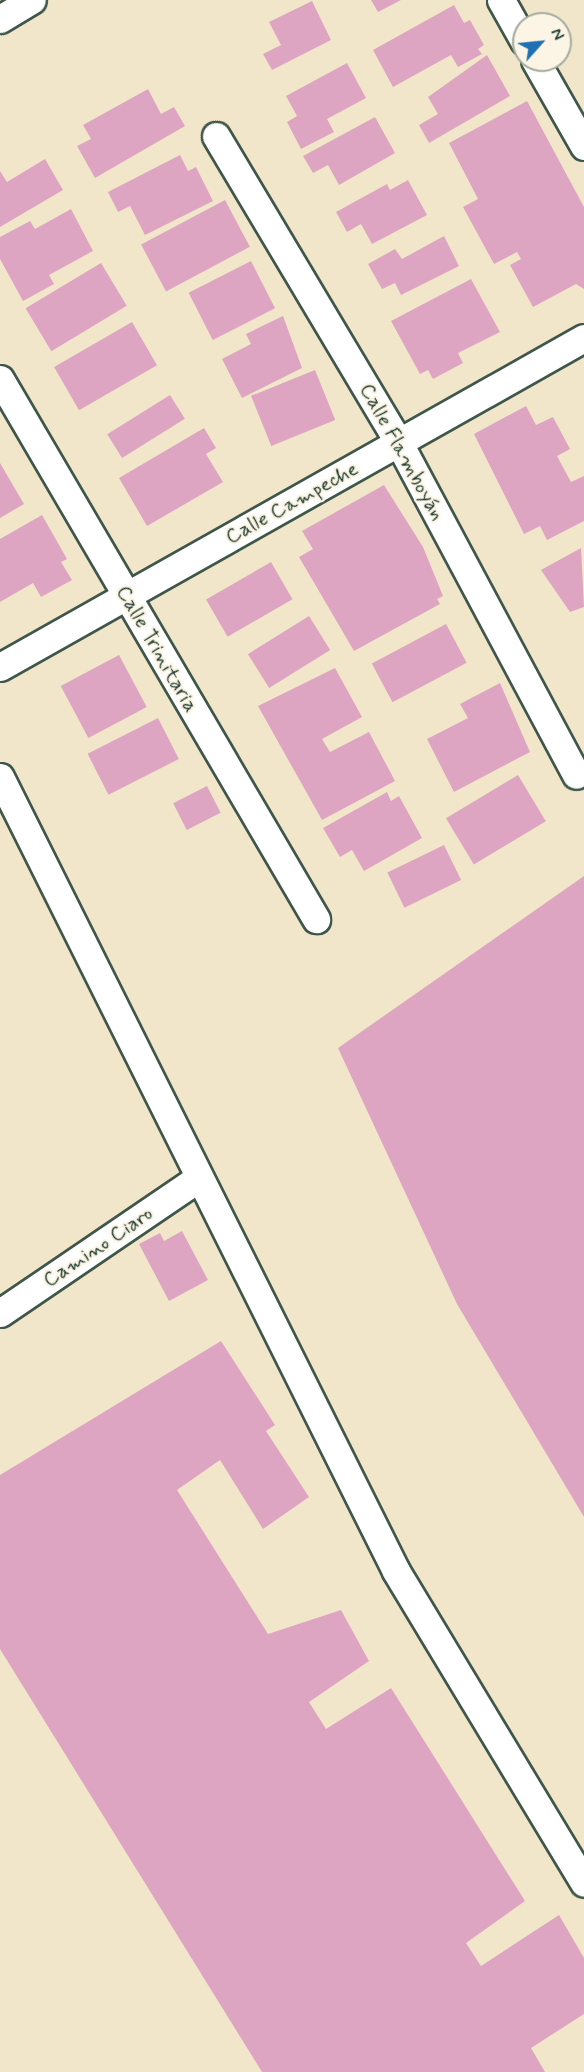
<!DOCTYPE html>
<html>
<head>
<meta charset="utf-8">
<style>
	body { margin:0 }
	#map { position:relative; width:584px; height:2072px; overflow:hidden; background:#f2e6ca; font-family:Mynerve,sans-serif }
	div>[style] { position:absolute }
	.building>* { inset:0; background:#dea5c2; transform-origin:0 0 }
	.roads { filter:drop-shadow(2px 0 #3f564a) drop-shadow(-2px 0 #3f564a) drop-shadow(0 2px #3f564a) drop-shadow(0 -2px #3f564a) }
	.minor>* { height:27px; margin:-13.5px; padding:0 13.5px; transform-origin:13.5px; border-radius:13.5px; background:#fff }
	span { translate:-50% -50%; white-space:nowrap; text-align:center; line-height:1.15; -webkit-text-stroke:4.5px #fcf5e5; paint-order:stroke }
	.street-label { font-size:21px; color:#1f3d34 }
	.north { position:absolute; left:512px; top:12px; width:60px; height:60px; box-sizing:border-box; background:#fcf5e5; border:2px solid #a4ab9e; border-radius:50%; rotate:63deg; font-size:16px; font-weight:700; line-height:24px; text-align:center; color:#1f3d34 }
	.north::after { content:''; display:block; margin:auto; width:21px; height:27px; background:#1f6fb2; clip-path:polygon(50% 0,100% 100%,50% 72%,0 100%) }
</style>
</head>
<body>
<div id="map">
	<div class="building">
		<div style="clip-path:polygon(371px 0,401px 0,378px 12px)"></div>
		<div style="clip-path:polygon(312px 1px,331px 40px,272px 70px,263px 54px,281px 45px,269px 22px)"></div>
		<div style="clip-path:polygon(454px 5px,464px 23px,470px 20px,484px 45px,478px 49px,482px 54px,458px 67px,451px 55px,393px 87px,373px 50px)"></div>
		<div style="clip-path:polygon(487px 55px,510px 96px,429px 143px,419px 125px,438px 114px,428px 97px)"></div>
		<div style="clip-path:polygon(347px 63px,366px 98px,327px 119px,334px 132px,301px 149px,287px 122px,297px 116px,286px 96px)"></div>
		<div style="clip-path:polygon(148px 89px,161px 114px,174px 107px,185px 126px,95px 178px,77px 146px,91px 139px,83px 125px)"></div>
		<div style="clip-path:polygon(527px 101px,584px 207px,584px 289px,576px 284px,533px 307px,510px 265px,521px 259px,517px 252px,494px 264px,463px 207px,478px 199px,449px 143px)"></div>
		<div style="clip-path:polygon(375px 117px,395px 153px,339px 185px,328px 165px,313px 173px,303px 156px)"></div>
		<div style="clip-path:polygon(180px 155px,188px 171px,196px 167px,213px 201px,145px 235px,130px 206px,118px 212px,108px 192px)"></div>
		<div style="clip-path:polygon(45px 159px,63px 190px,0 227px,0 171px,7px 182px)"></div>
		<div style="clip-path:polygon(408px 180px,427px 215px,372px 244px,361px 224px,347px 232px,336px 212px,387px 184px,390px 190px)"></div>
		<div style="left:225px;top:200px;width:53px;height:95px;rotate:62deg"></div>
		<div style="clip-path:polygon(71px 209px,93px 251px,49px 275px,54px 284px,23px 301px,0 259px,0 237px,30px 221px,35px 229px)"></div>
		<div style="clip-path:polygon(444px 236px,459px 266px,401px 295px,395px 283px,382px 289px,368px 264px,395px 249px,402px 259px)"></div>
		<div style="left:251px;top:261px;width:53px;height:70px;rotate:63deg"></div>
		<div style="left:101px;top:263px;width:50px;height:88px;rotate:59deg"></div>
		<div style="clip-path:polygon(471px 279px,500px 332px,458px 353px,463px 363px,433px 379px,428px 370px,420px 374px,391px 321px)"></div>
		<div style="clip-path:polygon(283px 316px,302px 368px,242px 398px,222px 359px,251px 344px,246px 334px)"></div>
		<div style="left:132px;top:322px;width:50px;height:90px;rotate:60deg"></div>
		<div style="left:315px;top:370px;width:54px;height:69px;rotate:68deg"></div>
		<div style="left:170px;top:395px;width:28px;height:74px;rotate:58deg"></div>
		<div style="clip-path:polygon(526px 406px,536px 425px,553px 417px,570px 449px,557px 456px,571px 482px,584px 476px,584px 521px,547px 540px,540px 526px,524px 534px,474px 434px)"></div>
		<div style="clip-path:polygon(204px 428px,216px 448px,206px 454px,223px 482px,147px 526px,119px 478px)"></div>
		<div style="clip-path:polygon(0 463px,24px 504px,0 518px)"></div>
		<div style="clip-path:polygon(384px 485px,423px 547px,443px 596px,437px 599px,440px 604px,354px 651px,299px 557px,313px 549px,302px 531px)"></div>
		<div style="clip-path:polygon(42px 515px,67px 559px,61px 562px,72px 580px,41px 597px,33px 583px,0 602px,0 539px)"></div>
		<div style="clip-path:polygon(581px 548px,584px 607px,570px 612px,541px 570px)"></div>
		<div style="left:271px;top:562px;width:43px;height:75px;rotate:60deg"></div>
		<div style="left:309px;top:616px;width:40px;height:72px;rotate:58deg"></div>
		<div style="left:446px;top:624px;width:44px;height:84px;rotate:62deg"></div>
		<div style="left:119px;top:655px;width:59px;height:66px;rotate:62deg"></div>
		<div style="clip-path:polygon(335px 668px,362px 717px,322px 739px,330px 752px,369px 732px,395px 781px,322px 820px,258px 706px)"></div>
		<div style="clip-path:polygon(500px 683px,530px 752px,454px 792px,427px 739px,468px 718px,460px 704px)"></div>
		<div style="left:158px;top:718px;width:46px;height:79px;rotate:63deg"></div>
		<div style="left:518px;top:775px;width:54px;height:84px;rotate:59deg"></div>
		<div style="left:207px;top:786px;width:30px;height:38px;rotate:63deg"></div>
		<div style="clip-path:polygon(387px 792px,391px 801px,399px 796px,422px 838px,364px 871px,352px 850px,340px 857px,323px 828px)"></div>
		<div style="left:444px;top:845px;width:39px;height:63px;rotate:64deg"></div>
		<div style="clip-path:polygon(584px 876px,584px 1517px,457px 1304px,338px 1048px)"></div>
		<div style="clip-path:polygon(182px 1231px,208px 1280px,169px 1301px,139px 1244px,160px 1233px,164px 1241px)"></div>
		<div style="clip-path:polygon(221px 1341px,275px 1425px,266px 1431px,309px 1497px,263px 1529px,220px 1460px,177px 1490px,268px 1634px,341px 1610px,369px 1661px,309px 1702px,326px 1729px,391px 1688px,525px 1901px,466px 1943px,481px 1966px,559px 1915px,584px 1958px,584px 2014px,531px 2048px,545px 2072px,262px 2072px,0 1649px,0 1475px)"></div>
	</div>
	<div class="roads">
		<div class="minor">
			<div style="left:501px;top:0;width:47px;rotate:60.7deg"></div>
			<div style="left:0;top:19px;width:37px;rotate:-31deg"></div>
			<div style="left:535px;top:60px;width:99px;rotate:60.3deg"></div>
			<div style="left:216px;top:136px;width:357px;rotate:59.2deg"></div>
			<div style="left:399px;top:443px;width:376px;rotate:61.9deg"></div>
			<div style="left:0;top:379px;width:626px;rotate:59.66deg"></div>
			<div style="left:0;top:667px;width:670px;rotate:-29.4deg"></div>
			<div style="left:0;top:777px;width:887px;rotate:63.49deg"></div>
			<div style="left:396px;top:1571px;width:364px;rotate:58.9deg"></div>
			<div style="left:0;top:1313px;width:237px;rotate:-34.2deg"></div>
		</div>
	</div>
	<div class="street-label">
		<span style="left:402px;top:452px;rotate:61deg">Calle Flamboyán</span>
		<span style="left:292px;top:503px;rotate:-29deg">Calle Campeche</span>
		<span style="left:157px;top:649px;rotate:60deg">Calle Trinitaria</span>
		<span style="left:98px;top:1247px;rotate:-34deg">Camino Ciaro</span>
	</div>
	<div class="north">N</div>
</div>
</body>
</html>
